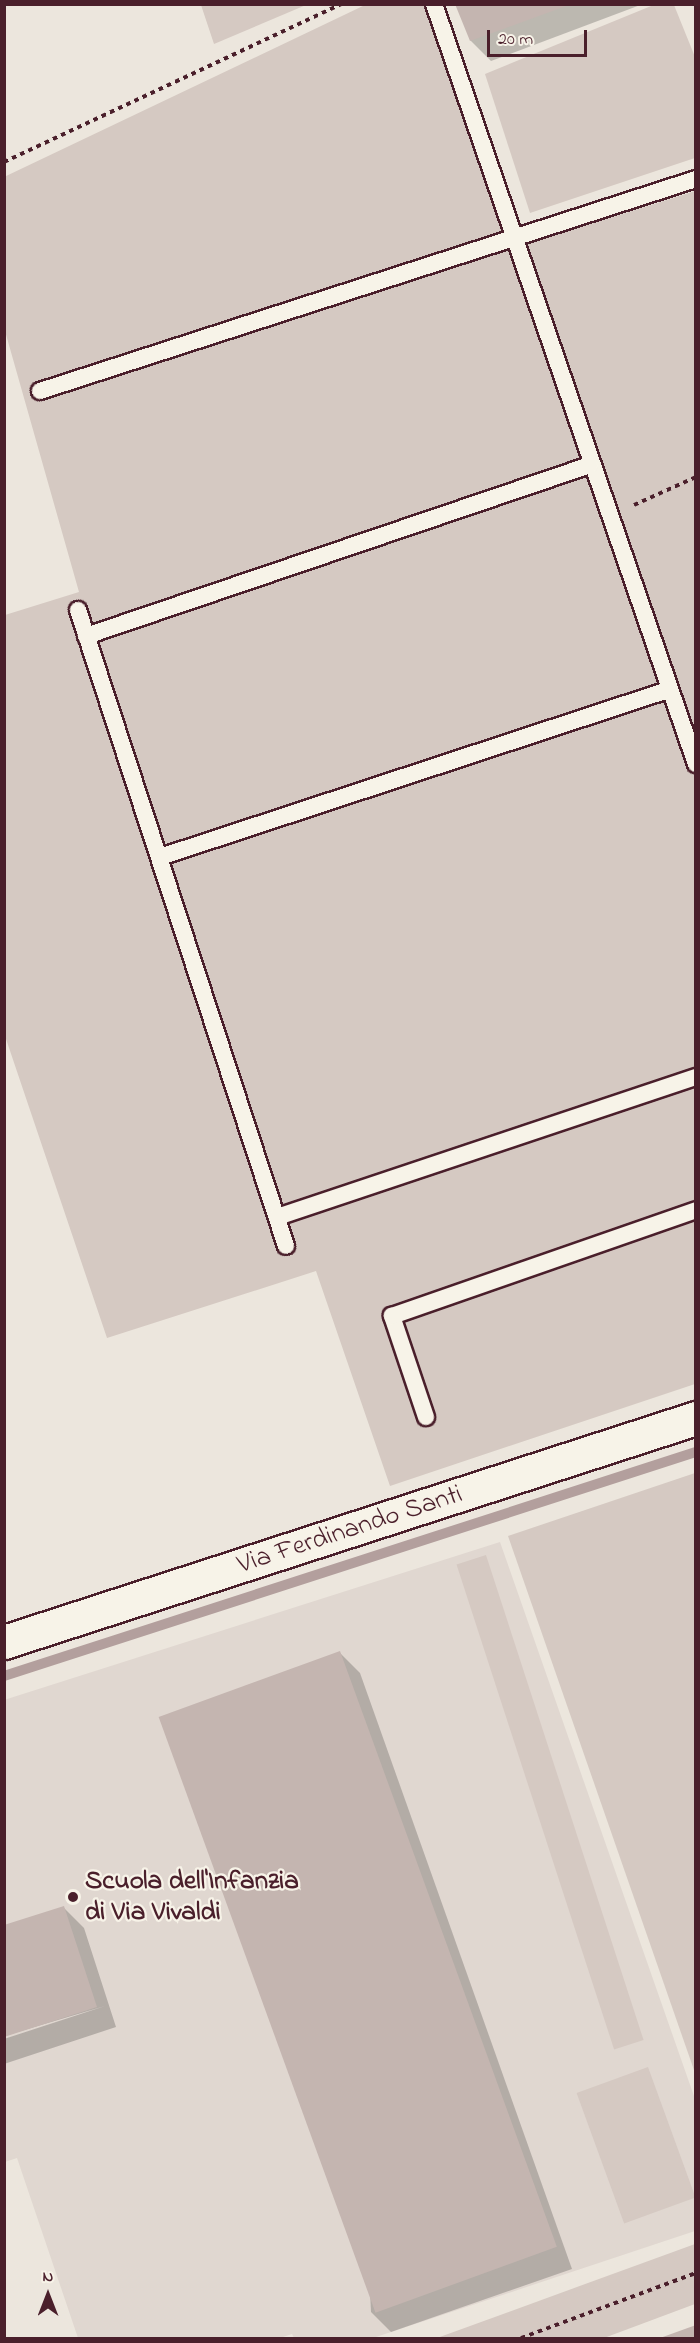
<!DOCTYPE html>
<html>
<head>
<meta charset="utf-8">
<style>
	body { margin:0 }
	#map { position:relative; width:700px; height:2343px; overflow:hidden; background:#ece6dd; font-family:"Indie Flower",sans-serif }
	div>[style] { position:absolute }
	.built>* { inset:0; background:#e0d7d0 }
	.green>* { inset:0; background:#d5c9c2; transform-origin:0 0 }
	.shadow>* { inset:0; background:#0003 }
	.stream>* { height:10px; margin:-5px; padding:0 5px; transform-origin:5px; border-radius:5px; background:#b39f9d }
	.building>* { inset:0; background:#c4b5b0; transform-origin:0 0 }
	.path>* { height:4px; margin-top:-2px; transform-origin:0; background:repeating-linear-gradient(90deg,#4a1f2b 0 4.5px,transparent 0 9px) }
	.roads { filter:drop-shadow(2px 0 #4a1f2b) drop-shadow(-2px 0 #4a1f2b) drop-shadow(0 2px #4a1f2b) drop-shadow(0 -2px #4a1f2b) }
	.lane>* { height:16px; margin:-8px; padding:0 8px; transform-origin:8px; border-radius:8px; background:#f7f3e8 }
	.secondary>* { height:33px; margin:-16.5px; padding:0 16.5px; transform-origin:16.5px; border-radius:16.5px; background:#f7f3e8 }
	.dots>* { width:16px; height:16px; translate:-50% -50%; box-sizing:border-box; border:3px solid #f7f3e8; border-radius:50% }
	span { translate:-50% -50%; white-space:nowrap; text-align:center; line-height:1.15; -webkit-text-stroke:4.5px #f7f3e8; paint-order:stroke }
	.street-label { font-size:27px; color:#4a1f2b }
	.poi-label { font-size:27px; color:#4a1f2b; font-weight:700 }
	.left { translate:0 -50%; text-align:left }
	.frame { position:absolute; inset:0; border:6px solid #4a1f2b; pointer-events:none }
	.north { position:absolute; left:18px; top:2265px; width:60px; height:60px; -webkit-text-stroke:4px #f7f3e8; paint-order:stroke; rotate:0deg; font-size:16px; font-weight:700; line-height:24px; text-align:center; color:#4a1f2b }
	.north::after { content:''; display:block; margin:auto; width:21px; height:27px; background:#4a1f2b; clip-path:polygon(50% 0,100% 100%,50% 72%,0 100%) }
	.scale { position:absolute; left:487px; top:30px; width:100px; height:27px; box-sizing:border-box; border:3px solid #4a1f2b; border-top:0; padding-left:8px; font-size:18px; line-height:21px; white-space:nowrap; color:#4a1f2b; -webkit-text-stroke:4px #f7f3e8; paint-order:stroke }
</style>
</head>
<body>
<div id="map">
	<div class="built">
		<div style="clip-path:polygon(500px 1542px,695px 2099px,695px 2231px,373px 2338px,294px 2338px,292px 2334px,280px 2338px,78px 2338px,17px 2158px,5px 2162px,4px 1700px)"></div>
	</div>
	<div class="green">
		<div style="clip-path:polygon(440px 4px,524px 245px,695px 191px,695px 1384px,390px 1486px,316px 1271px,107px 1338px,5px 1036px,5px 615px,79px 592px,5px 331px,4px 177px,365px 5px)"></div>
		<div style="clip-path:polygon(656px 4px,674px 5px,695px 57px,695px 158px,530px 213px,485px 74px)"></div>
		<div style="clip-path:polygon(201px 5px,201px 4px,306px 5px,214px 44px)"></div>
		<div style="clip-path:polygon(695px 1473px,696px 1473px,695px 2073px,508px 1536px)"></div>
		<div style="left:486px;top:1555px;width:510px;height:31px;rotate:72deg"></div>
		<div style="left:648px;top:2067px;width:139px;height:76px;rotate:70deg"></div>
		<div style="clip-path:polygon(695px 2244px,695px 2304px,604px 2338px,437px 2338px)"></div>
	</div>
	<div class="shadow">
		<div style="clip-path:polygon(457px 4px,643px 4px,491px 61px,471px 41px)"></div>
		<div style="clip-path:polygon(340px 1653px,360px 1673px,572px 2269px,391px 2332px,371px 2312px)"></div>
		<div style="clip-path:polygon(63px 1907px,84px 1928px,116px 2027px,4px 2064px,4px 2039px,105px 2006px,4px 2036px)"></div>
	</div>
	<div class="stream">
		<div style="left:4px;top:1676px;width:727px;rotate:-17.94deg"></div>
	</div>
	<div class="building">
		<div style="clip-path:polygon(455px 4px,569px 4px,569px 5px,470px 41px)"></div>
		<div style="left:340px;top:1651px;width:634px;height:193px;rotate:70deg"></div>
		<div style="clip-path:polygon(64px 1906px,97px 2007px,4px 2037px,4px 1925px)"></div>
		<div style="clip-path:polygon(696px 2325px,696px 2338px,660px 2338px)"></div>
	</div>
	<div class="path">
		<div style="left:4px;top:162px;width:372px;rotate:-25.1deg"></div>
		<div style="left:634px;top:505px;width:68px;rotate:-24.3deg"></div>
		<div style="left:521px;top:2338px;width:187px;rotate:-20.4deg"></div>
	</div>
	<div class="roads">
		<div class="lane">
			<div style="left:434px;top:4px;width:804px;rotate:70.98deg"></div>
			<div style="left:40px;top:391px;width:689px;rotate:-17.91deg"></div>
			<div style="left:78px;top:610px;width:669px;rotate:71.89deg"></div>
			<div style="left:86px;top:636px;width:532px;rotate:-18.74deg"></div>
			<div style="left:160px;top:857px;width:535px;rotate:-18.2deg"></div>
			<div style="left:277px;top:1217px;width:442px;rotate:-18.5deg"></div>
			<div style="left:426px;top:1417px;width:107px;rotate:-108.6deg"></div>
			<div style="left:392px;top:1316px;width:322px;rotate:-19.2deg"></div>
		</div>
		<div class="secondary">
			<div style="left:4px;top:1642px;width:727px;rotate:-17.94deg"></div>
		</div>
	</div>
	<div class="dots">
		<div style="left:73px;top:1897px;background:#4a1f2b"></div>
	</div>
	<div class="street-label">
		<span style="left:350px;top:1530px;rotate:-18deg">Via Ferdinando Santi</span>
	</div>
	<div class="poi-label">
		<span class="left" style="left:85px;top:1897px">Scuola dell'Infanzia<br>di Via Vivaldi</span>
	</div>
	<div class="frame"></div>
	<div class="north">N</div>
	<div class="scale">20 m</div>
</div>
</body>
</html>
